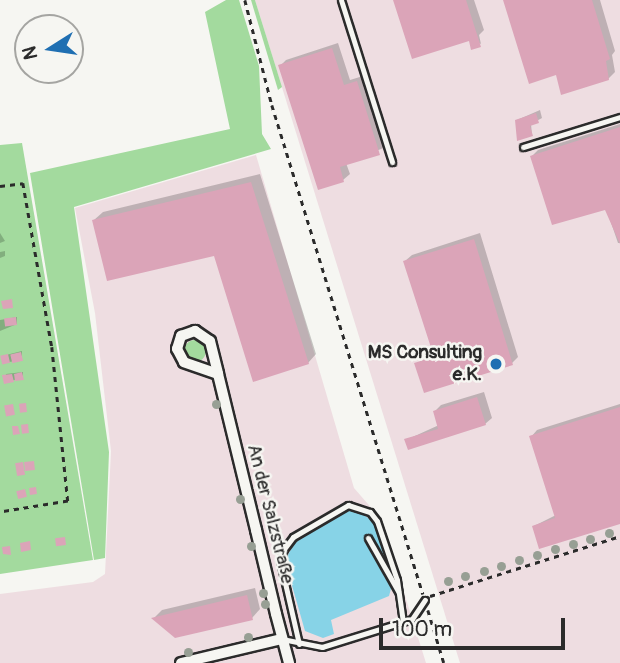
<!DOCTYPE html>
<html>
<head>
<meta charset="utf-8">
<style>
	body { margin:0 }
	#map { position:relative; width:620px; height:663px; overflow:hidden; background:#f6f6f2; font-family:Pangolin,sans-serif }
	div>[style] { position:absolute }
	.built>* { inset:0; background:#eedde1 }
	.green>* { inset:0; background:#a3da9e }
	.round { border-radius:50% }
	.water>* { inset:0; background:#87d3e7 }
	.shadow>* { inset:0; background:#0003 }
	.building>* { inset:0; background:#dba4b8; transform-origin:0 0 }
	.path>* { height:2.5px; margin-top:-1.25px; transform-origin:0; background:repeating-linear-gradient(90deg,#2b2b2b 0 5px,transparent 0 10px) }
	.roads { filter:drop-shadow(2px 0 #2b2b2b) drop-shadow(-2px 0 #2b2b2b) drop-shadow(0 2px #2b2b2b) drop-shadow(0 -2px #2b2b2b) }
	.service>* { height:5px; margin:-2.5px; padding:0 2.5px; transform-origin:2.5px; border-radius:2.5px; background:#f6f6f2 }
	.minor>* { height:10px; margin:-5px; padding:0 5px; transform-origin:5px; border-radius:5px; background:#f6f6f2 }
	.trees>* { width:9px; height:9px; margin:-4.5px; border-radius:50%; background:#979f94 }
	.dots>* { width:19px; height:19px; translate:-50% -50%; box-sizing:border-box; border:4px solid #f6f6f2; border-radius:50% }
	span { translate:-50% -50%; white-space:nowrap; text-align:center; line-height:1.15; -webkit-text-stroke:5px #f6f6f2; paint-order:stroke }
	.poi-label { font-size:19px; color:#2b2b2b; font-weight:700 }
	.right { translate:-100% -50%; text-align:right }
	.street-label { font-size:19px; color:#2b2b2b }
	.north { position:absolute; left:14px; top:14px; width:70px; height:70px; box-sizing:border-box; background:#f6f6f2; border:2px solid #a5a5a2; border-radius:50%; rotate:258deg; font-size:19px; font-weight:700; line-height:28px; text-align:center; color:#2b2b2b }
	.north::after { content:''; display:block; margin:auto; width:24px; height:32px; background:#1f6fb2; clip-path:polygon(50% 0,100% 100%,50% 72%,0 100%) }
	.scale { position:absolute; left:379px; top:618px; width:186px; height:32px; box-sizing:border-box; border:4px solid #2b2b2b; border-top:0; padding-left:9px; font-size:21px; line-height:24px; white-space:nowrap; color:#2b2b2b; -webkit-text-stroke:5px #f6f6f2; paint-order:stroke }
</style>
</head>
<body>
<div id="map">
	<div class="built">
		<div style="clip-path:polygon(255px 0,620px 0,620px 663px,460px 663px)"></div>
		<div style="clip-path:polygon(256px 155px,354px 488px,381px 519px,426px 663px,0 663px,0 594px,93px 582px,105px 574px,111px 451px,95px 313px,75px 208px)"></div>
	</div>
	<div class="green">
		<div style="clip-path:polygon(226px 0,239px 0,259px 66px,262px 134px,271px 149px,74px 207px,109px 452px,105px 558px,94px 560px,30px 173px,230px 129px,205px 12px)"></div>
		<div style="clip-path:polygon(251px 0,255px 0,282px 87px,278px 90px)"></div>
		<div style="clip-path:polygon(22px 143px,93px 560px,0 574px,0 145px)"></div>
		<div class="round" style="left:184px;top:340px;width:22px;height:22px"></div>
	</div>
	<div class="water">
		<div style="clip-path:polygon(358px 510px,374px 523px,393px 581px,389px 596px,331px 620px,334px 634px,323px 638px,305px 631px,285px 561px,294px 543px,316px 526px,339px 512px)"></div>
	</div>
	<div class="shadow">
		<div style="clip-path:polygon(395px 0,474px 0,484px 30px,479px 35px,481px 44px)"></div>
		<div style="clip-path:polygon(504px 0,600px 0,615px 51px,612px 55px,615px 72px,608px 79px,557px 73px)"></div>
		<div style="clip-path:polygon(338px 43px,350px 80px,363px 76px,386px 147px,346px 163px,350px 174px,343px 180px,280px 66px,286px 60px)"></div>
		<div style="clip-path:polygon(540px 110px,542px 118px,531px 124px,532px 135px,517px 120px)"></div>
		<div style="clip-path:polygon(620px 124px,620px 243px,618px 243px,606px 208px,532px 156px,538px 150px)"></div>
		<div style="clip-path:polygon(260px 174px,316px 354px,308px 363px,216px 254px,94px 220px,103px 212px)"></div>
		<div style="clip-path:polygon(0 233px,5px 241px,0 243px)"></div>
		<div style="clip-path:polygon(480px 233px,518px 357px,512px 363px,416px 364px,434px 354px,405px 261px,412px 255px)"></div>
		<div style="clip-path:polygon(5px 251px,5px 256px,0 258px,0 252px)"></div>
		<div style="clip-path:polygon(17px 317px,17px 324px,0 331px,0 320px)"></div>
		<div style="clip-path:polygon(22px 351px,22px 360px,9px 362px,2px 356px)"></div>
		<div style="clip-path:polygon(23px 372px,23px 378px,5px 382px,6px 374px)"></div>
		<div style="clip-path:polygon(484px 392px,492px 418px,485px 424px,406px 440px,439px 425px,435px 411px,441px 405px)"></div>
		<div style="clip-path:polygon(620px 404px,620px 521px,534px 526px,556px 515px,531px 437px,537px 430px)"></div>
		<div style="clip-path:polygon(255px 588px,260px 609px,252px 618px,154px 618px,162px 610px)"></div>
	</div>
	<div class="building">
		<div style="clip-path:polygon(393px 0,466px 0,481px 47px,471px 50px,469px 41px,412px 59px)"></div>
		<div style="clip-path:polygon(503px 0,592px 0,610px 59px,606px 61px,609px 80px,561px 95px,556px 75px,529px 84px)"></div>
		<div style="clip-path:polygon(332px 48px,344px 85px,357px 81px,380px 155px,340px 167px,344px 182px,318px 190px,278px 65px)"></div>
		<div style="clip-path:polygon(536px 113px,539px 123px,530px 126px,533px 136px,517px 141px,515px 120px)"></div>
		<div style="clip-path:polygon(620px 127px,620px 244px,605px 210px,552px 225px,530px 156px)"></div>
		<div style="clip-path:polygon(251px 182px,309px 364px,253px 382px,214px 256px,107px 281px,92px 220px)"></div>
		<div style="clip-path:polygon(474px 239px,513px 365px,424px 393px,414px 363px,434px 357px,403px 261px)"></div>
		<div style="clip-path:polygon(12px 299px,13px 308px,3px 309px,1px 301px)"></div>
		<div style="left:16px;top:317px;width:8px;height:12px;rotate:83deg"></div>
		<div style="left:21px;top:352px;width:9px;height:11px;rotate:77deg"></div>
		<div style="left:8px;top:354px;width:9px;height:8px;rotate:77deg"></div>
		<div style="clip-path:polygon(22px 372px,24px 380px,15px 381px,14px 374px)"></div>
		<div style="clip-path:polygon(12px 374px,14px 382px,4px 384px,2px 375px)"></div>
		<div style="clip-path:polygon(477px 397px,486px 425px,408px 450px,404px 439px,438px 429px,433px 411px)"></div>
		<div style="left:26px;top:403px;width:9px;height:7px;rotate:84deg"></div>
		<div style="left:13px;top:404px;width:11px;height:9px;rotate:80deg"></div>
		<div style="clip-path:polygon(620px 407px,620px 524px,539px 549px,532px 526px,555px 518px,529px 436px)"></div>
		<div style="left:28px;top:424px;width:9px;height:7px;rotate:84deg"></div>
		<div style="clip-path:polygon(12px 426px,18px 426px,20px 434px,13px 435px)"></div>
		<div style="left:34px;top:461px;width:9px;height:10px;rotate:84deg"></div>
		<div style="left:23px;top:462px;width:13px;height:8px;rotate:81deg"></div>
		<div style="left:36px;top:487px;width:7px;height:7px;rotate:82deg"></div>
		<div style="left:25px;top:489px;width:8px;height:9px;rotate:76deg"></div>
		<div style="left:65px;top:537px;width:8px;height:10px;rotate:83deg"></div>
		<div style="clip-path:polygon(30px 541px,31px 550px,21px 552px,20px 543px)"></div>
		<div style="clip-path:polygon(10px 546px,11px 555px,3px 554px,2px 547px)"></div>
		<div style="clip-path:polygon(247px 595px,253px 620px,175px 638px,151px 618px)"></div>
	</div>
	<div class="path">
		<div style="left:245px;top:0;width:108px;rotate:75.6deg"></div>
		<div style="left:272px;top:105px;width:512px;rotate:72.84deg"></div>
		<div style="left:0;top:186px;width:23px;rotate:-7deg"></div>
		<div style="left:23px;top:183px;width:167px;rotate:80deg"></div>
		<div style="left:52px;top:347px;width:155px;rotate:84.1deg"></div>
		<div style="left:68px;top:501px;width:69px;rotate:170.8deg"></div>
		<div style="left:430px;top:596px;width:199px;rotate:-17.5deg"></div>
		<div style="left:428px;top:610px;width:55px;rotate:73.2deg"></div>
	</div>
	<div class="roads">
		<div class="service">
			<div style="left:341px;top:0;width:170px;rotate:72.5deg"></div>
			<div style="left:523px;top:147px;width:102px;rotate:-17.2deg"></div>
			<div style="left:368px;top:538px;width:61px;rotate:60.5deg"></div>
			<div style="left:282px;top:639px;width:41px;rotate:11.3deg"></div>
			<div style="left:322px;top:647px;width:94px;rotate:-17.3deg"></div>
			<div style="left:412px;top:619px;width:23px;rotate:-56deg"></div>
			<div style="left:299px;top:644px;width:85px;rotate:-102.9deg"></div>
			<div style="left:280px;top:561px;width:13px;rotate:-72deg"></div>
			<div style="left:284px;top:549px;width:15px;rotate:-53deg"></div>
			<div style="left:293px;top:537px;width:64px;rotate:-30.2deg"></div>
			<div style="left:348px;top:505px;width:23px;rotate:18deg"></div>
			<div style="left:370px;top:512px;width:11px;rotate:52deg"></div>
			<div style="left:377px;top:521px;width:62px;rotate:71.3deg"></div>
			<div style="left:397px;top:580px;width:42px;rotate:81.9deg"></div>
		</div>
		<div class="minor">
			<div style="left:218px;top:374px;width:36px;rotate:-161deg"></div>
			<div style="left:184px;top:362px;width:15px;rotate:-118deg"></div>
			<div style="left:177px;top:349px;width:14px;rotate:-73deg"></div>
			<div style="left:181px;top:336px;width:15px;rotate:-20deg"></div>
			<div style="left:195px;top:331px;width:18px;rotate:34deg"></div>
			<div style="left:210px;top:341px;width:34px;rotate:76deg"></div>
			<div style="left:218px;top:374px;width:161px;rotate:76.3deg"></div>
			<div style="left:256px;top:530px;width:86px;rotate:76.6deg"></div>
			<div style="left:276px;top:614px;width:51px;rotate:75.1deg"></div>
			<div style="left:181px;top:663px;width:104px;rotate:-13.4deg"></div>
		</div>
	</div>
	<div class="trees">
		<div style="left:216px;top:404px"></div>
		<div style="left:240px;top:499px"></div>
		<div style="left:609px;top:533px"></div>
		<div style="left:590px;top:539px"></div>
		<div style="left:573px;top:544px"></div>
		<div style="left:251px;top:546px"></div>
		<div style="left:555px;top:549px"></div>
		<div style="left:537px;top:555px"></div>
		<div style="left:519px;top:560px"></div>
		<div style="left:501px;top:566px"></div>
		<div style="left:484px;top:571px"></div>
		<div style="left:465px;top:576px"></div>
		<div style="left:448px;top:581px"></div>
		<div style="left:263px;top:593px"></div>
		<div style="left:265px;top:604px"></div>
		<div style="left:248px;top:637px"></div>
		<div style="left:188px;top:652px"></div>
	</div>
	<div class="dots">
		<div style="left:496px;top:364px;background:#1f6fb2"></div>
	</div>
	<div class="poi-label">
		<span class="right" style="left:482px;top:364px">MS Consulting<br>e.K.</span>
	</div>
	<div class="street-label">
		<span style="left:270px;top:514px;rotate:76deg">An der Salzstraße</span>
	</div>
	<div class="north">N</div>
	<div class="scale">100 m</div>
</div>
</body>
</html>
